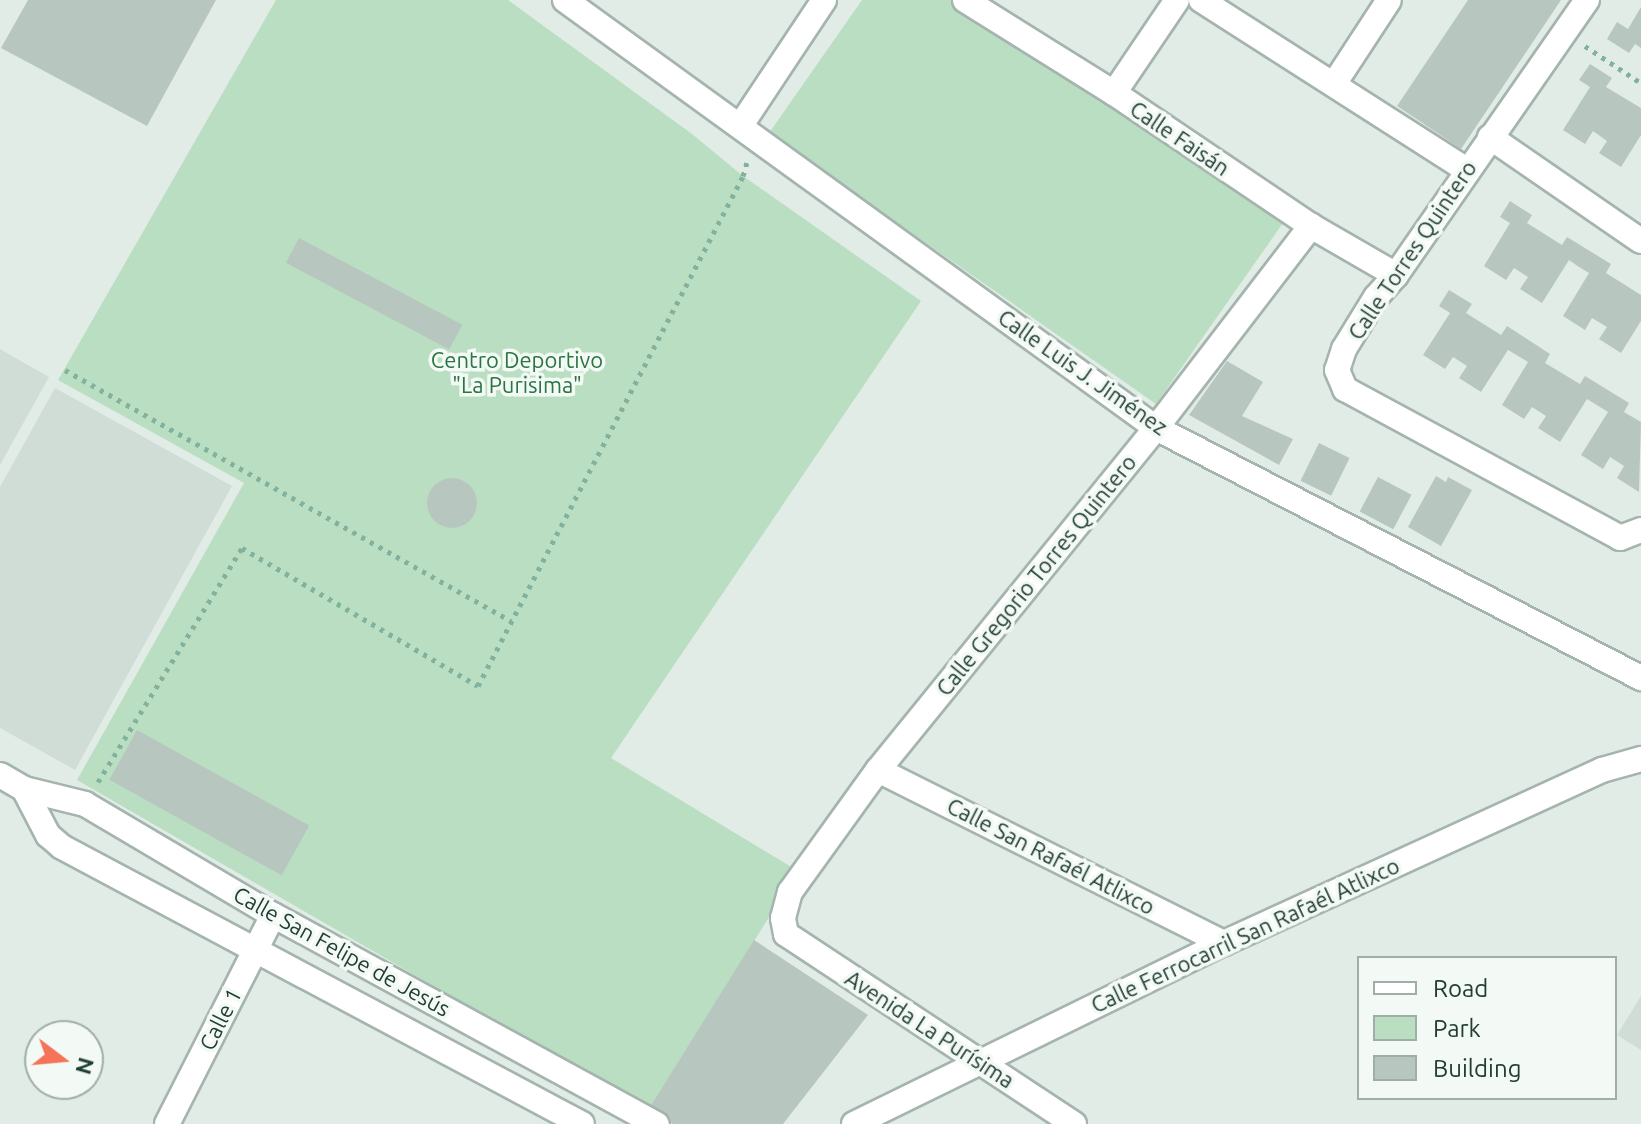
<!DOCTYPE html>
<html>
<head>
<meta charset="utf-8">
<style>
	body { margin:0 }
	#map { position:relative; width:1641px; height:1124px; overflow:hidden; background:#e2ece7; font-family:Ubuntu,sans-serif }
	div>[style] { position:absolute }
	.built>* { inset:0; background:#d0dcd6 }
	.green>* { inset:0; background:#badec1 }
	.building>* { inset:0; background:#b7c7c0; transform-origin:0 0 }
	.round { border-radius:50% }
	.path>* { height:5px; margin-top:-2.5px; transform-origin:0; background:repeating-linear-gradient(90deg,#82b19e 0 4px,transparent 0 10px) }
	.roads { filter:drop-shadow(2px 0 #a5b4ae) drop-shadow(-2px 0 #a5b4ae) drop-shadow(0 2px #a5b4ae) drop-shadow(0 -2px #a5b4ae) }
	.minor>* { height:24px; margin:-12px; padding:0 12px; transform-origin:12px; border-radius:12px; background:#fff }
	span { translate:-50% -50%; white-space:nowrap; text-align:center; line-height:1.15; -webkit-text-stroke:7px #f3f9f5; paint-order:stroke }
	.street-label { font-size:22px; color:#223e34 }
	.park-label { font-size:22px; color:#2b7542 }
	.legend { position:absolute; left:1357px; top:956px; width:260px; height:144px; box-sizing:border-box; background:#f3f9f5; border:2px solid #9faea8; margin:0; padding:10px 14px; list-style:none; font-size:24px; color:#223e34 }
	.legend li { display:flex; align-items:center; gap:16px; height:40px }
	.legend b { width:40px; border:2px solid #9faea8 }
	.north { position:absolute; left:24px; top:1020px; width:80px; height:80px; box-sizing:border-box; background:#f3f9f5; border:2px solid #9faea8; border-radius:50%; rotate:106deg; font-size:22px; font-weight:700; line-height:32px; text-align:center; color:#223e34 }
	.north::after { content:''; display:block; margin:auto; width:28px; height:36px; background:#f47359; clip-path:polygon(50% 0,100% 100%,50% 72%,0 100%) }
</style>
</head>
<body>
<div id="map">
	<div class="built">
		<div style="clip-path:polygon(0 349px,49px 377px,0 465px)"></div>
		<div style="clip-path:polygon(55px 388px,232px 486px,75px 770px,0 728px,0 487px)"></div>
		<div style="clip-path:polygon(1641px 996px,1641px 1050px,1617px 1035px)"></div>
	</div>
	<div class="green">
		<div style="clip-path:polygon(276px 0,508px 0,692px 134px,743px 176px,921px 301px,611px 758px,798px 871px,648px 1110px,77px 780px,244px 483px,58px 380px)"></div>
		<div style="clip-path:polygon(862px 0,966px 0,1283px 223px,1156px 404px,769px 133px)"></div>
	</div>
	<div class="building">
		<div style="clip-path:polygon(28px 0,216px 0,147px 126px,1px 48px)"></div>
		<div style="clip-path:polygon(1468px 0,1561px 0,1461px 149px,1397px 106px)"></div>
		<div style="clip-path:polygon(1641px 7px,1641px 48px,1635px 44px,1629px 53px,1607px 39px,1617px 22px,1628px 29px)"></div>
		<div style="clip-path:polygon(1590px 64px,1612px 78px,1606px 87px,1641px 108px,1641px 135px,1621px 167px,1599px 153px,1607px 141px,1593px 131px,1585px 144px,1563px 130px,1590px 87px,1579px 80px)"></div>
		<div style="clip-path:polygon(1510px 201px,1532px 215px,1527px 223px,1562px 245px,1567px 237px,1611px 264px,1606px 273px,1641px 295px,1641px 321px,1621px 353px,1599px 339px,1607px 327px,1592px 318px,1585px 330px,1563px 316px,1589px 273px,1579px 267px,1569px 260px,1542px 303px,1520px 289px,1528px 277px,1514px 268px,1506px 280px,1484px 266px,1510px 223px,1500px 217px)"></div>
		<div style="left:299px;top:238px;width:185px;height:28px;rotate:28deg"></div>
		<div style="clip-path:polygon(1449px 290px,1472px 304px,1466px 313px,1501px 335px,1507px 326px,1550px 354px,1545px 363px,1580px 384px,1585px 376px,1629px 403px,1624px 412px,1641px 422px,1639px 492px,1617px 478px,1624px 466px,1610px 457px,1603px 469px,1581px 455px,1608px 412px,1587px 399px,1560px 442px,1538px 428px,1546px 416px,1532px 407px,1524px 419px,1502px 405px,1528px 362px,1508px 350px,1481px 392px,1459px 378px,1467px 366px,1453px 357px,1445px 369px,1423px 355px,1450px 313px,1439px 306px)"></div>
		<div style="clip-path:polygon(1227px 361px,1263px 382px,1242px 416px,1293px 439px,1279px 465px,1189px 415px)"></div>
		<div style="left:1319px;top:443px;width:34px;height:42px;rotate:26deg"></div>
		<div style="clip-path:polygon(1436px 476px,1446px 482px,1448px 477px,1472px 490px,1441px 546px,1408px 527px)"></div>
		<div style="left:1378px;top:477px;width:38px;height:39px;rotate:28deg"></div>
		<div class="round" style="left:427px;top:478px;width:50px;height:50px"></div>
		<div style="left:137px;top:730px;width:197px;height:57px;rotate:29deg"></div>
		<div style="clip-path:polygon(754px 940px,868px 1015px,783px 1124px,673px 1124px,648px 1110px)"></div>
	</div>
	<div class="path">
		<div style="left:1585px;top:46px;width:67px;rotate:33.5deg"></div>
		<div style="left:65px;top:370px;width:512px;rotate:29.37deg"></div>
		<div style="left:98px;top:782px;width:275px;rotate:-58.4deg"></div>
		<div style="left:242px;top:548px;width:273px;rotate:30.3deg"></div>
		<div style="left:478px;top:686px;width:575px;rotate:-62.54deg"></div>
		<div style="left:743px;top:176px;width:15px;rotate:-74deg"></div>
	</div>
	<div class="roads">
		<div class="minor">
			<div style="left:565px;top:0;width:730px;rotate:35.91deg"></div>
			<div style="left:1156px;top:428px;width:546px;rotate:27.27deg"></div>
			<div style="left:965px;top:0;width:176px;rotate:32deg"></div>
			<div style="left:1114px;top:93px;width:238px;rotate:34deg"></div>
			<div style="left:1311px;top:226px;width:98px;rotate:30deg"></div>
			<div style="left:1201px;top:0;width:316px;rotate:32.6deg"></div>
			<div style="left:1587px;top:0;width:335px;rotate:124.8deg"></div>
			<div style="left:1396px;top:275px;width:30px;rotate:132deg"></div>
			<div style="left:1376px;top:297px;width:61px;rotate:121.6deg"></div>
			<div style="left:1344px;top:349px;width:22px;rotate:108deg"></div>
			<div style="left:1337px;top:370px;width:21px;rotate:67deg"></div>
			<div style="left:1345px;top:389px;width:313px;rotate:28.4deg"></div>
			<div style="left:1620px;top:538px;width:22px;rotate:-21deg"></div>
			<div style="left:1334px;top:84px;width:100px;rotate:-56.8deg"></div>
			<div style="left:1114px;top:93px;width:112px;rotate:-55.9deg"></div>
			<div style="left:741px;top:125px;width:150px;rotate:-56.4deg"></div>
			<div style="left:1490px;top:137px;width:183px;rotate:34.6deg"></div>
			<div style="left:878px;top:770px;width:387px;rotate:26.6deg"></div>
			<div style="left:0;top:775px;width:28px;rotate:30deg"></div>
			<div style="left:24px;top:789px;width:63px;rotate:13.8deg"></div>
			<div style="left:85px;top:804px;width:218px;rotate:30.6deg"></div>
			<div style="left:273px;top:915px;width:437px;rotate:28.6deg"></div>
			<div style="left:24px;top:789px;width:52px;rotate:62.4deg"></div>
			<div style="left:48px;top:835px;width:18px;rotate:41deg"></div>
			<div style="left:62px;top:847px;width:589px;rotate:28.04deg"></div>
			<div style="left:167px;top:1124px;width:234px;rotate:-63.1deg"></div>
			<div style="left:854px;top:1124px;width:412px;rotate:-26.1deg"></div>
			<div style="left:1224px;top:943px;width:416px;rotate:-24.6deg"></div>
			<div style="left:1602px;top:770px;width:41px;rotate:-15.8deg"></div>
			<div style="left:1074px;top:1124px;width:345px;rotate:-146.6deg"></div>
			<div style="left:786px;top:934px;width:16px;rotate:-101deg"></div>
			<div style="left:783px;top:918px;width:27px;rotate:-75deg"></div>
			<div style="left:790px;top:892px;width:150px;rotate:-54.2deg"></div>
			<div style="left:878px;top:770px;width:441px;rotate:-50.9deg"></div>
			<div style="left:1156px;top:428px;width:255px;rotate:-52.5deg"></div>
		</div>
	</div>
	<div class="street-label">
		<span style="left:1180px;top:138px;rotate:34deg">Calle Faisán</span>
		<span style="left:1412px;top:250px;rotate:-56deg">Calle Torres Quintero</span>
		<span style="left:1083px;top:372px;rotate:35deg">Calle Luis J. Jiménez</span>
		<span style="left:1036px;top:575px;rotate:-51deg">Calle Gregorio Torres Quintero</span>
		<span style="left:1051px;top:856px;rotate:27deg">Calle San Rafaél Atlixco</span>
		<span style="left:1245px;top:935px;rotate:-25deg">Calle Ferrocarril San Rafaél Atlixco</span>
		<span style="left:342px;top:951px;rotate:29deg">Calle San Felipe de Jesús</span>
		<span style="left:220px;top:1019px;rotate:-63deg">Calle 1</span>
		<span style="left:930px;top:1029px;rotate:33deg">Avenida La Purísima</span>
	</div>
	<div class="park-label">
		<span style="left:517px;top:372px">Centro Deportivo<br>"La Purisima"</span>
	</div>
	<ul class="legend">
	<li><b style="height:10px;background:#fff"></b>Road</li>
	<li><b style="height:22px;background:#badec1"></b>Park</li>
	<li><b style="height:22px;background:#b7c7c0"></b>Building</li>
	</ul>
	<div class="north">N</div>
</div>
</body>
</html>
